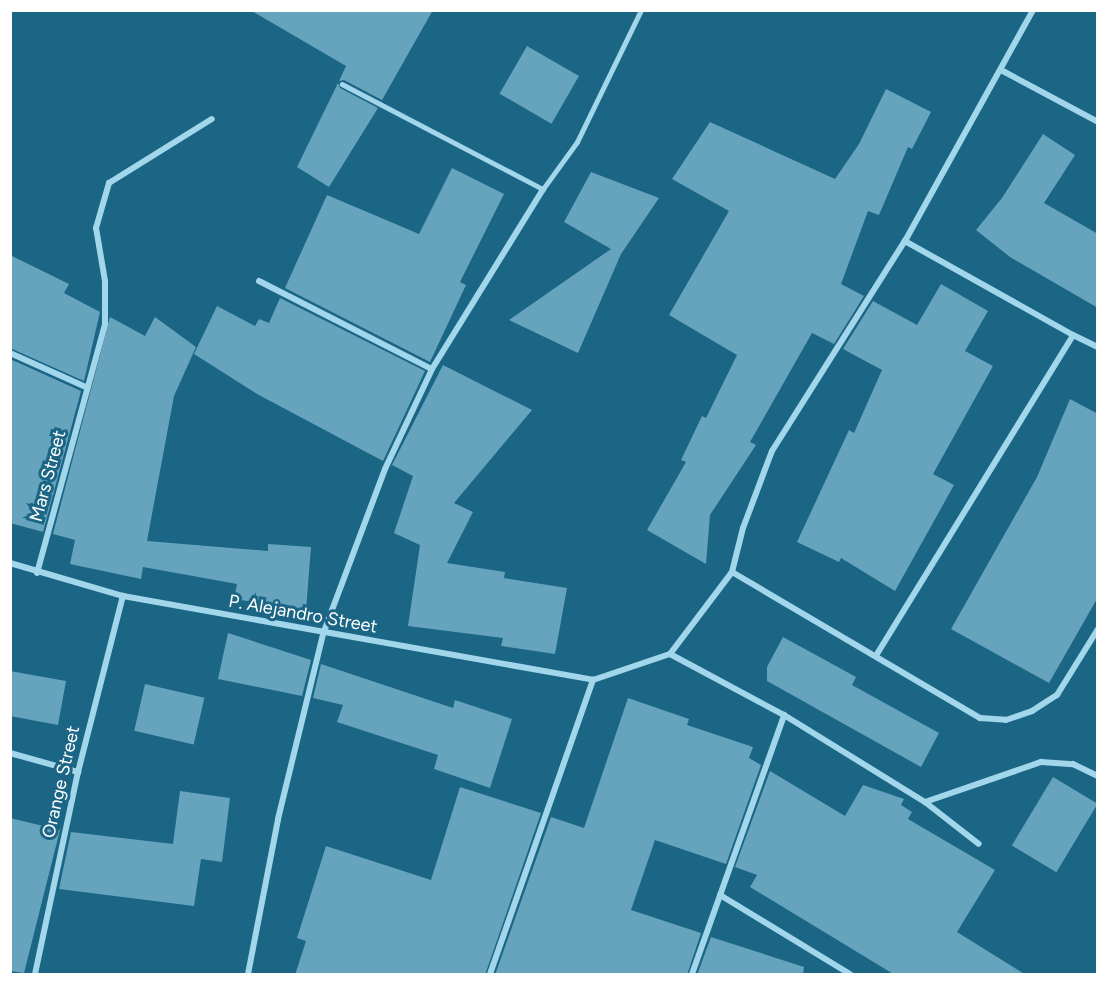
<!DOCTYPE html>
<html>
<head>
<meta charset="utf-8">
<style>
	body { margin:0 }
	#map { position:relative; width:1108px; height:985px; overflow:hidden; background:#1b6585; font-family:Figtree,sans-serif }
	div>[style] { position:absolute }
	.building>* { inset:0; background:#66a4bd; transform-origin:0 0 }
	.lane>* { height:4.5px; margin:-2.25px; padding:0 2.25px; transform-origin:2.25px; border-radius:2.25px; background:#a2d6eb }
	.street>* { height:6px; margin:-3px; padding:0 3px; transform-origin:3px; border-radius:3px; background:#a2d6eb }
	span { translate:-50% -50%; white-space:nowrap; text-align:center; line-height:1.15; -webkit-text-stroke:6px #1b6585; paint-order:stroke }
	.street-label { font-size:18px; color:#fff }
	.frame { position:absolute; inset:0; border:12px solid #fff; pointer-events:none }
</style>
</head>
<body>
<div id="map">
	<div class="building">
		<div style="clip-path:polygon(250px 10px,433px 10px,382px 100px,344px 80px,339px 81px,346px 66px)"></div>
		<div style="left:527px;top:46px;width:60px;height:55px;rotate:30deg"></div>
		<div style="clip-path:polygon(338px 83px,340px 88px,378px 108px,329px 187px,297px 167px)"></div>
		<div style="clip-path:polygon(886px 89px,931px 112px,912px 149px,908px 147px,879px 215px,868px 211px,841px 284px,864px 296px,834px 344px,812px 333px,750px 442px,756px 445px,710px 515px,706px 564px,647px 530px,686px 462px,681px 460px,702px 416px,706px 418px,737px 355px,669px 315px,729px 211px,672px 179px,710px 122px,835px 179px,859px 144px)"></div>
		<div style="clip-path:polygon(1043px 134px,1075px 155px,1044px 203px,1098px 234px,1098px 308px,1010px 257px,976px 230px,1002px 198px)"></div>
		<div style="clip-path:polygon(452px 168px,504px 194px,460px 282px,466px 285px,430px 362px,285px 288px,327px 195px,419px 234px)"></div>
		<div style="clip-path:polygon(591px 172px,659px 198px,621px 254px,578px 353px,509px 320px,611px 249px,564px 222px)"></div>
		<div style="clip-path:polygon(10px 255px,69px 284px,64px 293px,100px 312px,84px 381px,10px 348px)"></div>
		<div style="clip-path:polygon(941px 284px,988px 311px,965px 351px,993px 366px,933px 474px,954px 485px,895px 591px,841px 558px,839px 562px,797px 542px,849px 430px,854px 433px,882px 370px,843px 349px,873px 301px,917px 325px)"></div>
		<div style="clip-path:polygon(280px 298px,425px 371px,383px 461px,257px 394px,194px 354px,217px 306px,255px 326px,259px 319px,269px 323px)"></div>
		<div style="clip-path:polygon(110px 317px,145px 336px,155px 317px,196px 347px,174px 396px,147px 541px,268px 551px,268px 544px,311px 547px,306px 610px,234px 599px,237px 584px,143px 567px,141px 579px,70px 564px,75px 540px,53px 534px)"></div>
		<div style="clip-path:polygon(10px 359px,81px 391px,43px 532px,10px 523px)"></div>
		<div style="clip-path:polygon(443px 365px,532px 410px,454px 503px,473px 512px,447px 563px,505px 572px,504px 578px,567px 588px,555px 654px,501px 646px,503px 638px,408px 626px,420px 545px,394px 533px,413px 476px,392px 465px)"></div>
		<div style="clip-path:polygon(1070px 399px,1098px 414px,1098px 597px,1049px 683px,951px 629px,1037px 477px)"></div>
		<div style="clip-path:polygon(228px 633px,311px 660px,302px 696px,218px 679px)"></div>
		<div style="clip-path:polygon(783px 637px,856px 677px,852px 685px,939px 733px,921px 767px,767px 681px,767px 667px)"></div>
		<div style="clip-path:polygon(321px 664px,453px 708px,455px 700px,512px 719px,490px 788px,434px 769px,438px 755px,337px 722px,343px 705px,313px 698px)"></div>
		<div style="clip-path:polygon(10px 671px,66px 681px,58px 725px,10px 716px)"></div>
		<div style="left:145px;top:684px;width:61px;height:48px;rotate:13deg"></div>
		<div style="clip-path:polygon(628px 698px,689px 719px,687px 725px,753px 747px,749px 758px,761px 765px,726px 864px,655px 840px,631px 910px,701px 933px,687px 975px,495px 975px,551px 817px,584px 828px)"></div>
		<div style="clip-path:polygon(770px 771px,845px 816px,863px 785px,904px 799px,901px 805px,912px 812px,908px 819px,995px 870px,957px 932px,1026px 975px,895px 975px,750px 887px,757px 875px,735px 867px)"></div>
		<div style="left:1053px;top:777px;width:52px;height:80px;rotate:31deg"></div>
		<div style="clip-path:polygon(460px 787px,541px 813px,485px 975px,295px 975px,306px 941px,297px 938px,326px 846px,431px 880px)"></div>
		<div style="clip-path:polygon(180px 791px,230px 798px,222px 862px,201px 859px,194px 906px,59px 889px,71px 832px,173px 844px)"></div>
		<div style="clip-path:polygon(10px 818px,60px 830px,24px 973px,10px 971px)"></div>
		<div style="clip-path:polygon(711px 937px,804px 967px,803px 975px,697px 975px)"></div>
	</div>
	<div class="lane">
		<div style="left:342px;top:84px;width:227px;rotate:27.6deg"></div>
		<div style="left:543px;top:189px;width:58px;rotate:-54.1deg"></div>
		<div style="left:577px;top:142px;width:147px;rotate:-64.1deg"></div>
	</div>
	<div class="street">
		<div style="left:1001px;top:70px;width:110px;rotate:28.2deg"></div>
		<div style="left:259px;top:281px;width:194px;rotate:27deg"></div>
		<div style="left:1073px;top:335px;width:28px;rotate:26deg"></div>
		<div style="left:10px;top:353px;width:85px;rotate:24.2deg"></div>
		<div style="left:10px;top:563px;width:118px;rotate:16.3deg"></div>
		<div style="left:123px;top:596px;width:477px;rotate:10.1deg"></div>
		<div style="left:593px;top:680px;width:81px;rotate:-18.7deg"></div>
		<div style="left:670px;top:654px;width:129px;rotate:28.2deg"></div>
		<div style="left:784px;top:715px;width:166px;rotate:31.7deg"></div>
		<div style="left:925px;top:802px;width:68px;rotate:37.9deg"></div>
		<div style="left:732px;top:572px;width:288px;rotate:30.5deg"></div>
		<div style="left:980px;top:718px;width:26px;rotate:4deg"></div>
		<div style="left:1006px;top:720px;width:28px;rotate:-19deg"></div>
		<div style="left:1032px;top:711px;width:30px;rotate:-33deg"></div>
		<div style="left:1057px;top:695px;width:78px;rotate:-58.2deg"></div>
		<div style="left:37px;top:573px;width:258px;rotate:-74.7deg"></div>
		<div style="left:105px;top:324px;width:43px;rotate:-90deg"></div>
		<div style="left:105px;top:281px;width:54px;rotate:-99.6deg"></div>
		<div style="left:96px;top:228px;width:47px;rotate:-73.9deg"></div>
		<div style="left:109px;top:183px;width:121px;rotate:-31.9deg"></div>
		<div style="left:670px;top:654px;width:103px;rotate:-52.9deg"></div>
		<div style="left:732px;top:572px;width:45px;rotate:-76deg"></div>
		<div style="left:743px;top:528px;width:82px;rotate:-69.4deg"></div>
		<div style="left:772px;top:451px;width:249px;rotate:-57.7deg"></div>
		<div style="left:905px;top:241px;width:264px;rotate:-61deg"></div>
		<div style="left:877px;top:654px;width:374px;rotate:-58.4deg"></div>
		<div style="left:1073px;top:335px;width:193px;rotate:-150.8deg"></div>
		<div style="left:10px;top:753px;width:71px;rotate:15.6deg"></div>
		<div style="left:925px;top:802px;width:123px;rotate:-19deg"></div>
		<div style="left:1041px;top:762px;width:32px;rotate:4deg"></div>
		<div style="left:1073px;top:764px;width:28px;rotate:26deg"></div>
		<div style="left:720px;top:895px;width:152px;rotate:31.3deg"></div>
		<div style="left:35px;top:974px;width:207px;rotate:-78deg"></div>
		<div style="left:78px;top:772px;width:182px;rotate:-75.7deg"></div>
		<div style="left:248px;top:974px;width:158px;rotate:-79deg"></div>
		<div style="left:278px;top:819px;width:190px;rotate:-76.3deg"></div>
		<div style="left:323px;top:634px;width:176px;rotate:-69.4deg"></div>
		<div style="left:385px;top:469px;width:110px;rotate:-64.8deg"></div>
		<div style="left:432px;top:369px;width:211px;rotate:-58.3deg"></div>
		<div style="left:490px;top:974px;width:312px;rotate:-70.7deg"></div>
		<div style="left:692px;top:974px;width:275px;rotate:-70.4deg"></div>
	</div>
	<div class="street-label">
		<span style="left:48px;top:476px;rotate:-75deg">Mars Street</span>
		<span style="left:303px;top:614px;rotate:10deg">P. Alejandro Street</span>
		<span style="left:61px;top:782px;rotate:-77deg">Orange Street</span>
	</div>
	<div class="frame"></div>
</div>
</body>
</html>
